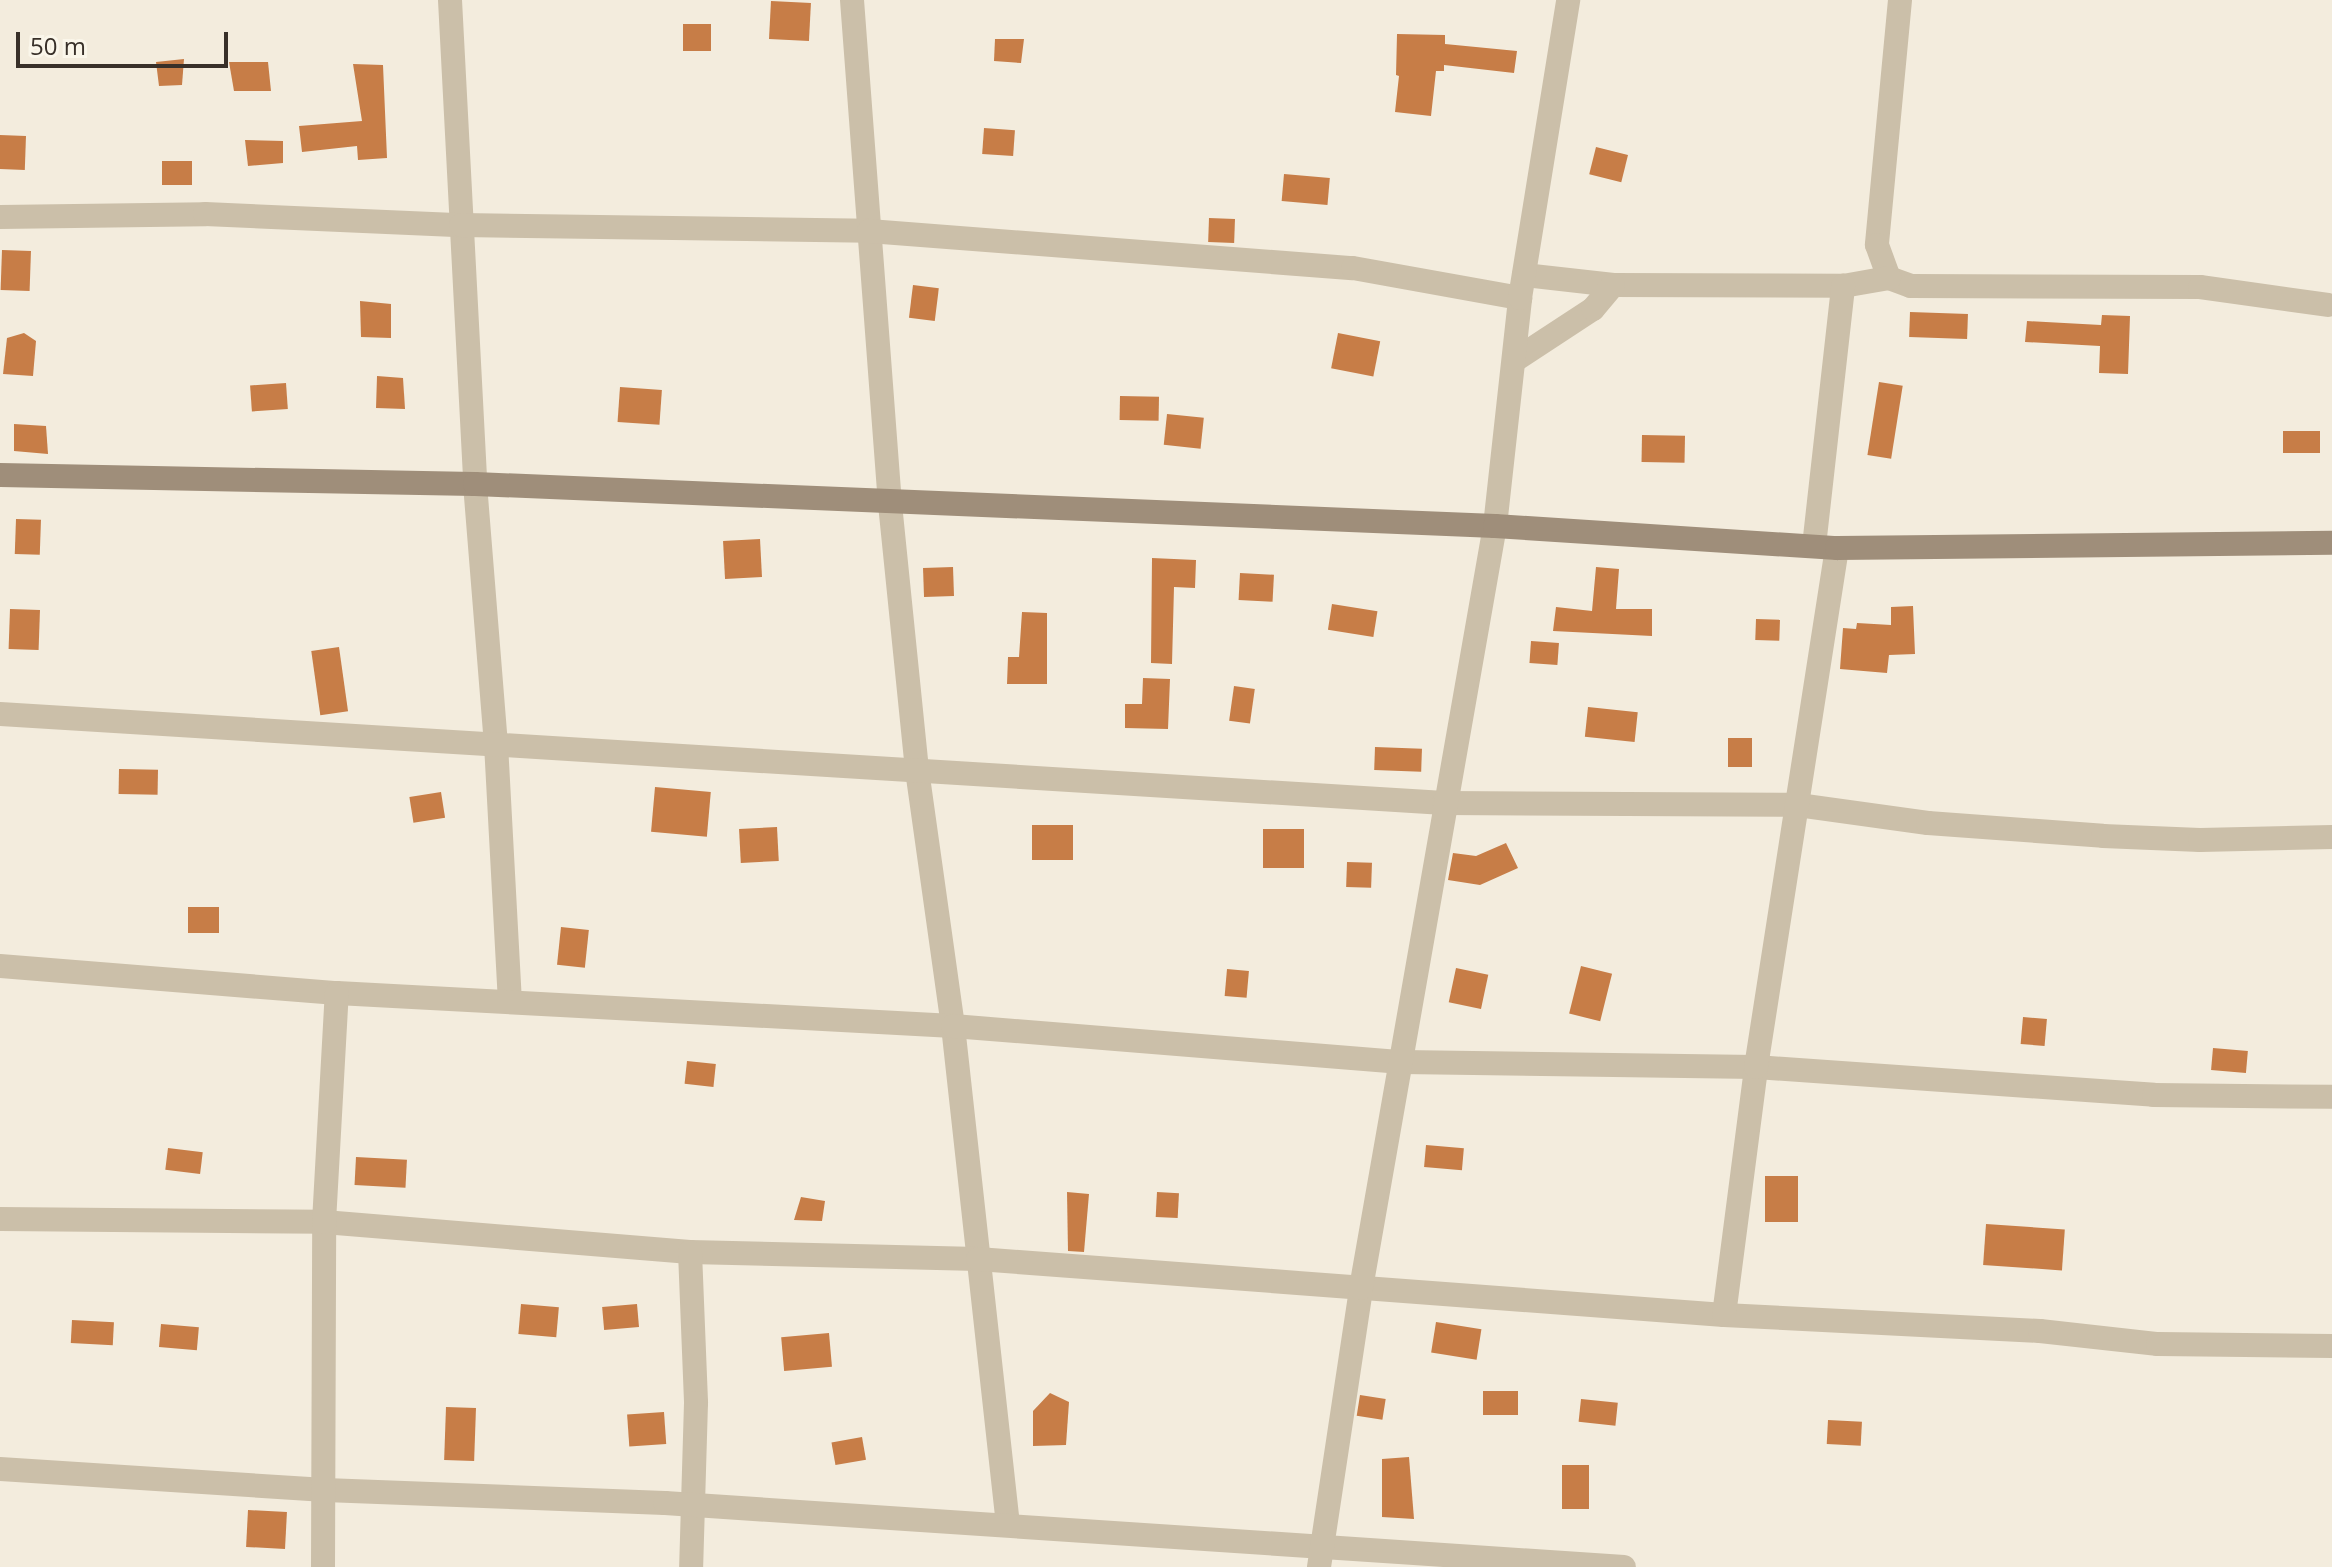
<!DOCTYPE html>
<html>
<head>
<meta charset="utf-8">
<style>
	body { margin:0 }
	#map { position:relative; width:2332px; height:1567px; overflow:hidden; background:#f3ecdd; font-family:"Open Sans",sans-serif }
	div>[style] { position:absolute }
	.building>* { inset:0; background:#c77d47; transform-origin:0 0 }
	.street>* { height:24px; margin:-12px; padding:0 12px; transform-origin:12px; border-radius:12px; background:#cbbfa9 }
	.secondary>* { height:24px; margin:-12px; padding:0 12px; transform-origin:12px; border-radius:12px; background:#9f8e7a }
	span { translate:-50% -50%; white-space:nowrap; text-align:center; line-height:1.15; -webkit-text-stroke:6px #faf6ea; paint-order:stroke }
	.scale { position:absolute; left:16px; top:32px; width:212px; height:36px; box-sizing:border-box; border:4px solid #383029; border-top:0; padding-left:10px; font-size:24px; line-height:28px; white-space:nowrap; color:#383029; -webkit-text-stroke:6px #faf6ea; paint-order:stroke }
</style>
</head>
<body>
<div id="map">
	<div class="building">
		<div style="left:771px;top:1px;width:40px;height:38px;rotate:3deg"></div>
		<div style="left:683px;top:24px;width:28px;height:27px"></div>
		<div style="clip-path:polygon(1397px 34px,1445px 35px,1445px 44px,1517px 51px,1514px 73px,1444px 65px,1444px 71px,1436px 71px,1431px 116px,1395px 112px,1399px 76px,1396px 75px)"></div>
		<div style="clip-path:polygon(995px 39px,1024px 39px,1021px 63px,994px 61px)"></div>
		<div style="clip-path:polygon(184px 59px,182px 85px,159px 86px,156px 62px)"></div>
		<div style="clip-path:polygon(229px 62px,268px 62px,271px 91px,234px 91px)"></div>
		<div style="clip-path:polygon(353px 64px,383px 65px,387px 158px,358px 160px,357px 146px,302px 152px,299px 126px,362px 121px)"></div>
		<div style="left:984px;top:128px;width:31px;height:26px;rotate:4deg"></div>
		<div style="left:0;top:135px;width:26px;height:34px;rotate:2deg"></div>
		<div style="clip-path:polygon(245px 140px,283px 141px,283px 163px,248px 166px)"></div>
		<div style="left:1596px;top:147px;width:33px;height:28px;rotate:14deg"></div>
		<div style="left:192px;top:161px;width:24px;height:30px;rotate:90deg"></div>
		<div style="left:1284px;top:174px;width:46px;height:27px;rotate:5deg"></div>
		<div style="left:1209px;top:218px;width:26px;height:24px;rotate:2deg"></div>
		<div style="left:2px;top:250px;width:29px;height:40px;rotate:2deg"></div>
		<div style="left:913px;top:285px;width:26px;height:33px;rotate:7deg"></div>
		<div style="clip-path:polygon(360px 301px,391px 304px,391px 338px,361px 337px)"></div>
		<div style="left:1910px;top:312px;width:58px;height:25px;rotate:2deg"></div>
		<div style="clip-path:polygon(2102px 315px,2130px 316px,2128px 374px,2099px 373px,2100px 346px,2025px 342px,2027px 321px,2101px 325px)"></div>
		<div style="clip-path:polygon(24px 333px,36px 341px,33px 376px,3px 374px,7px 338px)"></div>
		<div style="left:1338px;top:333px;width:43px;height:36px;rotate:11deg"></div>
		<div style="clip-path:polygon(377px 376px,403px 378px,405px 409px,376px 408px)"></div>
		<div style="left:1879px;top:382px;width:24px;height:74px;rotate:9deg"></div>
		<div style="left:286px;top:383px;width:26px;height:36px;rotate:86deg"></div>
		<div style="left:620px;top:387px;width:42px;height:35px;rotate:4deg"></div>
		<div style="left:1120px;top:396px;width:39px;height:24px;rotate:1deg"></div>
		<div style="left:1167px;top:414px;width:37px;height:31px;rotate:6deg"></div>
		<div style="clip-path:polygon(14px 424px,46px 426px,48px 454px,14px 451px)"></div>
		<div style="left:2283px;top:431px;width:37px;height:22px"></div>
		<div style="left:1642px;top:435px;width:43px;height:27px;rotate:1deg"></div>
		<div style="left:16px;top:519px;width:25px;height:35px;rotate:2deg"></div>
		<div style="left:760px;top:539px;width:38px;height:37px;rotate:87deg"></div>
		<div style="clip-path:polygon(1152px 558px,1196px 560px,1195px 588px,1174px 587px,1172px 664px,1151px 663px)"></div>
		<div style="left:953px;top:567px;width:29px;height:30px;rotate:88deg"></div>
		<div style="clip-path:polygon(1596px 567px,1619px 569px,1616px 609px,1652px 609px,1652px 636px,1553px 631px,1556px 607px,1592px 611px)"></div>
		<div style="left:1240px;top:573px;width:34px;height:27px;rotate:3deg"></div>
		<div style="left:1332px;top:604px;width:46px;height:26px;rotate:9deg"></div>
		<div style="clip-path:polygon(1913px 606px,1915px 654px,1889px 655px,1887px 673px,1840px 669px,1843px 628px,1856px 629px,1857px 623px,1891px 625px,1891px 607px)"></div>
		<div style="left:10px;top:609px;width:30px;height:40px;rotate:2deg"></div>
		<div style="clip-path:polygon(1022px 612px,1047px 613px,1047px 684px,1007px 684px,1008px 657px,1019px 657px)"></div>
		<div style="left:1756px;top:619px;width:24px;height:21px;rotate:2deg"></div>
		<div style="left:1531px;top:641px;width:28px;height:22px;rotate:4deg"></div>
		<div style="left:339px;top:647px;width:65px;height:28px;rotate:82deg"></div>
		<div style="clip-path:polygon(1143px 678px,1170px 679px,1168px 729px,1125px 728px,1125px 704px,1142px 704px)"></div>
		<div style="left:1234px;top:686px;width:21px;height:35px;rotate:8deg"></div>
		<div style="left:1588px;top:707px;width:50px;height:30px;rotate:6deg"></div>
		<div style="left:1728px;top:738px;width:24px;height:29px"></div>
		<div style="left:1375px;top:747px;width:47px;height:23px;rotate:2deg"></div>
		<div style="left:119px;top:769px;width:39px;height:25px;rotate:1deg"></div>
		<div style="left:655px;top:787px;width:56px;height:45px;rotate:5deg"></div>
		<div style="left:441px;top:792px;width:26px;height:32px;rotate:81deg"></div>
		<div style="left:1073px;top:825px;width:35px;height:41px;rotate:90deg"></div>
		<div style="left:777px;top:827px;width:34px;height:38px;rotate:87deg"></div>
		<div style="left:1304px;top:829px;width:39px;height:41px;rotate:90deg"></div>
		<div style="clip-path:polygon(1506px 843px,1518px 868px,1480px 885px,1448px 880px,1453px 853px,1476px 856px)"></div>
		<div style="left:1347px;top:862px;width:25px;height:25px;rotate:2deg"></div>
		<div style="left:219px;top:907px;width:26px;height:31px;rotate:90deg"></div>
		<div style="left:561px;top:927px;width:28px;height:38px;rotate:6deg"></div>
		<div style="left:1581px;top:966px;width:32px;height:49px;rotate:14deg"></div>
		<div style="left:1456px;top:968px;width:33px;height:35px;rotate:12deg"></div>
		<div style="left:1227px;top:969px;width:22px;height:27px;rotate:5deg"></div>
		<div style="left:2023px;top:1017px;width:24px;height:27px;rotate:5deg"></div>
		<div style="left:2213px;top:1048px;width:35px;height:22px;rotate:5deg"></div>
		<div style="left:687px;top:1061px;width:29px;height:23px;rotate:6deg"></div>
		<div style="left:1426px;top:1145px;width:38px;height:22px;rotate:5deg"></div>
		<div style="left:168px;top:1148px;width:35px;height:22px;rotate:7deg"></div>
		<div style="left:356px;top:1157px;width:51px;height:28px;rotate:3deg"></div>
		<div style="left:1798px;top:1176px;width:46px;height:33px;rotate:90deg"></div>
		<div style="clip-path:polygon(1067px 1192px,1089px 1194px,1084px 1252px,1068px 1251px)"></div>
		<div style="left:1157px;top:1192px;width:22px;height:25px;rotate:3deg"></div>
		<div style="clip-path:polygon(801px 1197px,825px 1201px,822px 1221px,794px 1220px)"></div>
		<div style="left:1986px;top:1224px;width:79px;height:41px;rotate:4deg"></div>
		<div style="left:521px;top:1304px;width:38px;height:30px;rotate:5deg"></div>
		<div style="left:637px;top:1304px;width:23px;height:35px;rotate:85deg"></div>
		<div style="left:72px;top:1320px;width:42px;height:23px;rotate:3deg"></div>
		<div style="left:1436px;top:1322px;width:46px;height:31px;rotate:9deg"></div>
		<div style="left:161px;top:1324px;width:38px;height:23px;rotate:5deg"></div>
		<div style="left:829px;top:1333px;width:34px;height:48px;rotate:85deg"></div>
		<div style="left:1518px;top:1391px;width:24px;height:35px;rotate:90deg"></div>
		<div style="clip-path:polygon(1050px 1393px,1069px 1402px,1066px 1445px,1033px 1446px,1033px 1411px)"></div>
		<div style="left:1360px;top:1395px;width:26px;height:21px;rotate:9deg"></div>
		<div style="left:1581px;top:1399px;width:37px;height:23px;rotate:6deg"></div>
		<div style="left:446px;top:1407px;width:30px;height:53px;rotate:2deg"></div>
		<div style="left:664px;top:1412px;width:32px;height:37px;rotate:86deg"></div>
		<div style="left:1828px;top:1420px;width:34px;height:24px;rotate:3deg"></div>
		<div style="left:862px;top:1437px;width:23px;height:31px;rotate:80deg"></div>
		<div style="clip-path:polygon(1409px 1457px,1414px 1519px,1382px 1517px,1382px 1459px)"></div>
		<div style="left:1562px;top:1465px;width:27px;height:44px"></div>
		<div style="left:248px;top:1510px;width:39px;height:37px;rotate:3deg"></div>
	</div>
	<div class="street">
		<div style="left:450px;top:0;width:485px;rotate:87deg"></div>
		<div style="left:475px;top:484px;width:261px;rotate:85.4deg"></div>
		<div style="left:496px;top:744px;width:256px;rotate:86.9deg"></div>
		<div style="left:852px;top:0;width:505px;rotate:85.69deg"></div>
		<div style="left:890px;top:504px;width:267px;rotate:84.2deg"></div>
		<div style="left:917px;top:770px;width:259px;rotate:82deg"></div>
		<div style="left:953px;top:1026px;width:502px;rotate:83.71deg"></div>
		<div style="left:1900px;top:0;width:246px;rotate:95.4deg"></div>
		<div style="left:1877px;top:245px;width:35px;rotate:70deg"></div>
		<div style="left:1889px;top:278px;width:23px;rotate:20deg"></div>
		<div style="left:1911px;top:286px;width:289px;rotate:0.2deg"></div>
		<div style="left:2200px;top:287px;width:129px;rotate:8deg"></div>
		<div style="left:0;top:217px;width:205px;rotate:-0.8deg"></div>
		<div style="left:205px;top:214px;width:256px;rotate:2.5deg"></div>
		<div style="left:461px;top:225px;width:408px;rotate:0.8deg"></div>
		<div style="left:869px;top:231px;width:485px;rotate:4.4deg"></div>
		<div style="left:1353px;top:268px;width:170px;rotate:10.2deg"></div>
		<div style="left:1524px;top:275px;width:90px;rotate:6.4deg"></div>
		<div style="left:1613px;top:285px;width:230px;rotate:0.2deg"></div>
		<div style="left:1843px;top:286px;width:47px;rotate:-9.9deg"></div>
		<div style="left:1515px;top:360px;width:93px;rotate:-33.2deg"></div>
		<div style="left:1593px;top:309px;width:31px;rotate:-50deg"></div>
		<div style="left:1814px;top:546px;width:262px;rotate:-83.6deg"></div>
		<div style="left:0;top:714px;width:1447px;rotate:3.53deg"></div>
		<div style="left:1444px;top:803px;width:354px;rotate:0.3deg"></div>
		<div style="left:1798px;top:805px;width:131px;rotate:7.9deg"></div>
		<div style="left:1928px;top:823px;width:175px;rotate:4.2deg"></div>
		<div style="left:2103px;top:836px;width:97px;rotate:2.4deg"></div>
		<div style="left:2200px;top:840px;width:132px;rotate:-1.3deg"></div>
		<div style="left:0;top:966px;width:338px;rotate:4.6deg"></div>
		<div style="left:337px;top:993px;width:617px;rotate:3.07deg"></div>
		<div style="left:953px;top:1026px;width:450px;rotate:4.6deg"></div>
		<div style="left:1402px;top:1062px;width:354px;rotate:0.8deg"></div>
		<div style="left:1756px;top:1067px;width:399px;rotate:4deg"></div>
		<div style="left:2154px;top:1095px;width:178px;rotate:0.6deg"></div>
		<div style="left:0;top:1219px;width:324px;rotate:0.5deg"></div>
		<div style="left:324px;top:1222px;width:367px;rotate:4.7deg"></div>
		<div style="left:690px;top:1252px;width:288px;rotate:1.4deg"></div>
		<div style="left:978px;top:1259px;width:748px;rotate:4.29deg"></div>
		<div style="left:1724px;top:1315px;width:316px;rotate:2.9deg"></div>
		<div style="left:2040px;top:1331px;width:119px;rotate:6.3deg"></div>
		<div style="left:2158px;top:1344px;width:174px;rotate:0.7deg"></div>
		<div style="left:690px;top:1252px;width:151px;rotate:87.7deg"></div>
		<div style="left:696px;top:1403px;width:164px;rotate:91.7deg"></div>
		<div style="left:1724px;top:1315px;width:250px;rotate:-82.6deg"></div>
		<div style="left:1756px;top:1067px;width:525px;rotate:-81.13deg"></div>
		<div style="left:0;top:1469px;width:326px;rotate:3.7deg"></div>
		<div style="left:325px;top:1490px;width:340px;rotate:2.2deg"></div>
		<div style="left:665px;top:1503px;width:961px;rotate:3.82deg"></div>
		<div style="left:323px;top:1567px;width:345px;rotate:-89.8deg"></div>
		<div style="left:324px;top:1222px;width:229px;rotate:-86.8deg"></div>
		<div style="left:1319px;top:1567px;width:282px;rotate:-81.4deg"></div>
		<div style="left:1361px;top:1288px;width:774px;rotate:-80.03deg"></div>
		<div style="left:1495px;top:526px;width:229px;rotate:-83.7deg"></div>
		<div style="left:1520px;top:298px;width:302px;rotate:-80.8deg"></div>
	</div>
	<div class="secondary">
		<div style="left:0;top:475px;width:475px;rotate:1.1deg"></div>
		<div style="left:475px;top:484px;width:1021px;rotate:2.36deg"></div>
		<div style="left:1495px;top:526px;width:343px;rotate:3.7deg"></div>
		<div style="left:1837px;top:548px;width:495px;rotate:-0.6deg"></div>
	</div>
	<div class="scale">50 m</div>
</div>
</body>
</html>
